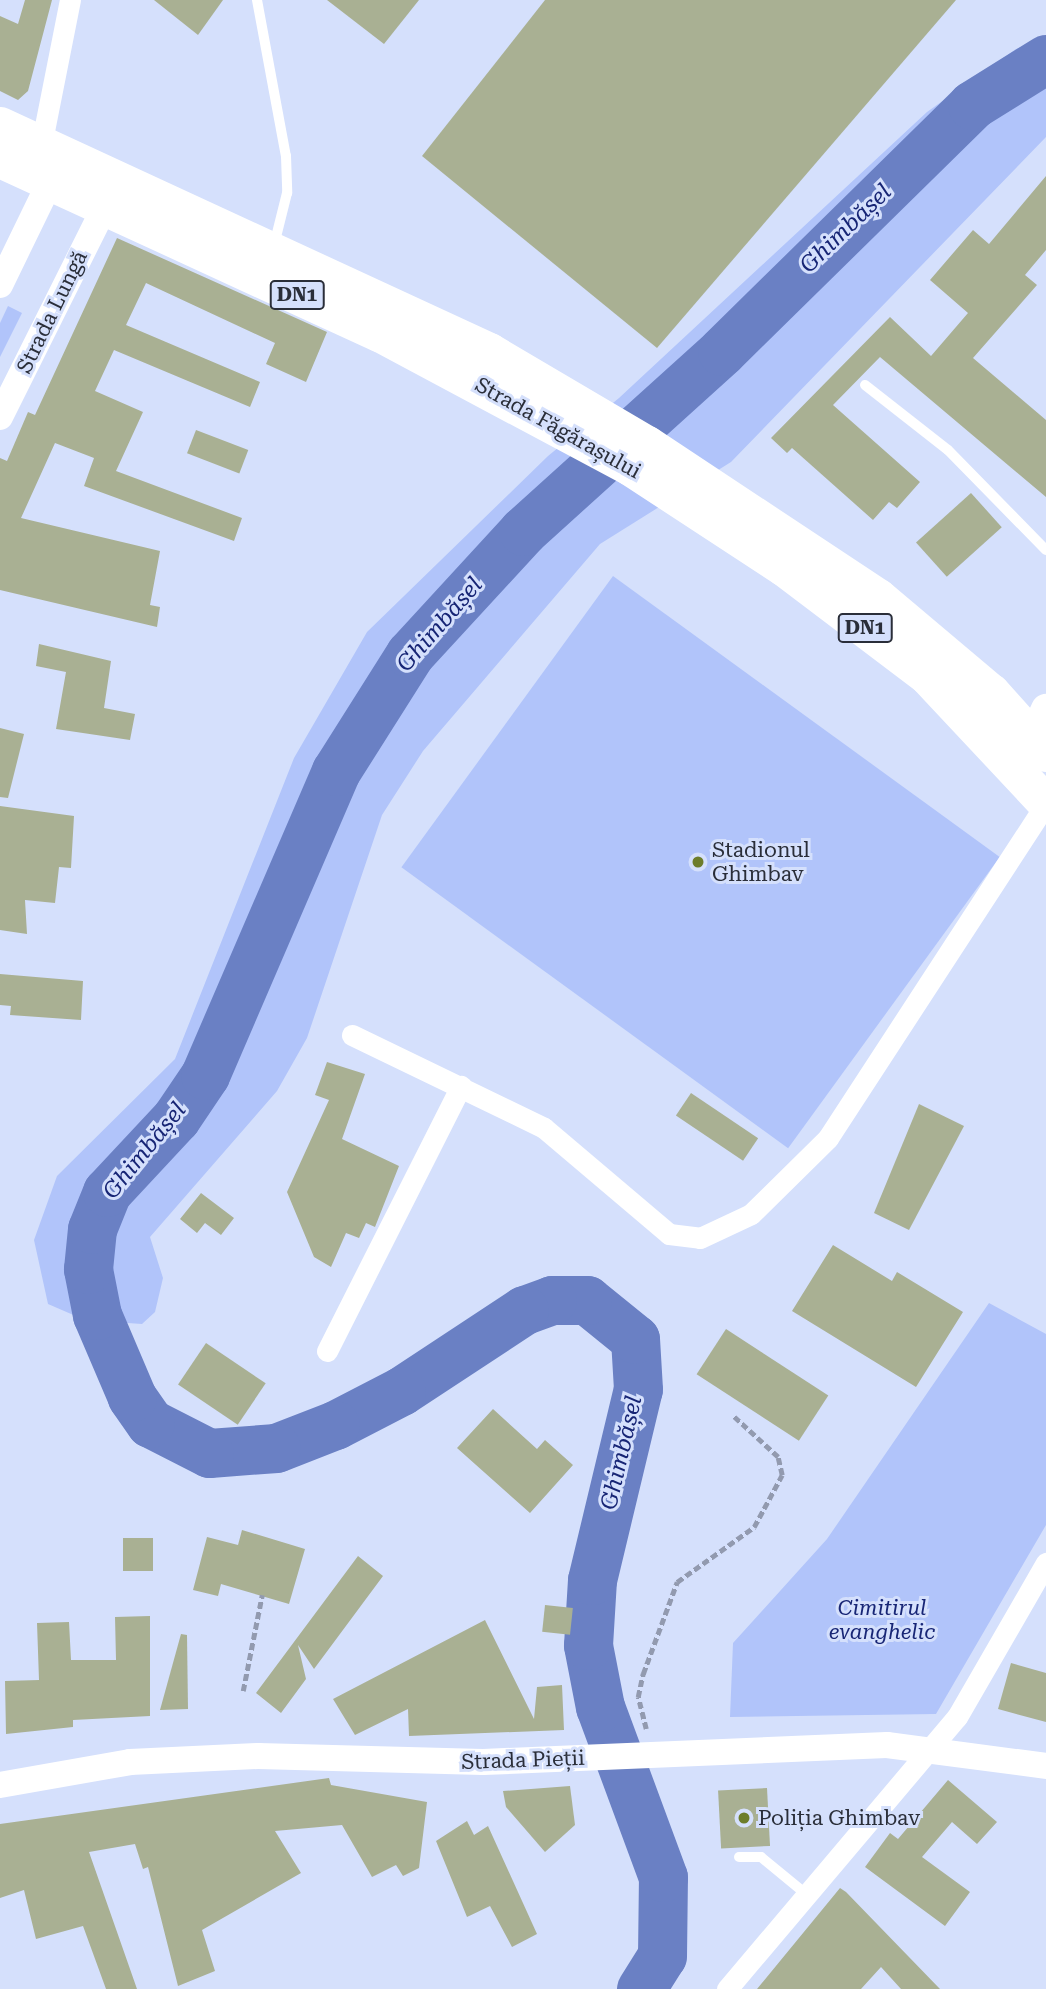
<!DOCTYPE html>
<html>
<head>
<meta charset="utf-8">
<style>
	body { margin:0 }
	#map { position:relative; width:1046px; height:1989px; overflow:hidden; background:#d5e0fc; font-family:"Roboto Serif",serif }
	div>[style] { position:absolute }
	.green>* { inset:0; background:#b1c4fa; transform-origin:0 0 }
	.river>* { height:49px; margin:-24.5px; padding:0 24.5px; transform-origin:24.5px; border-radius:24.5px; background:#6a80c4 }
	.building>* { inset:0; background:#a9b093; transform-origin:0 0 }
	.path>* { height:4.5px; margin-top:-2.25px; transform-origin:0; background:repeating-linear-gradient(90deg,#929aaf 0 7px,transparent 0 10.5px) }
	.service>* { height:10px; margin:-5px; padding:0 5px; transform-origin:5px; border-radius:5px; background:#fff }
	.minor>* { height:21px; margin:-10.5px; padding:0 10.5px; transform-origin:10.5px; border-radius:10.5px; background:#fff }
	.tertiary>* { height:26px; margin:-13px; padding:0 13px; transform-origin:13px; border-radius:13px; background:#fff }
	.secondary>* { height:30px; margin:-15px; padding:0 15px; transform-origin:15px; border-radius:15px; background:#fff }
	.trunk>* { height:37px; margin:-18.5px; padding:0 18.5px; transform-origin:18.5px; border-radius:18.5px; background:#fff }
	.dots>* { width:19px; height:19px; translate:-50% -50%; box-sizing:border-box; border:4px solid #d5e0fc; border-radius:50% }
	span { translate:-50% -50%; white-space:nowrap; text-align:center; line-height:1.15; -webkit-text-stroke:6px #d5e0fc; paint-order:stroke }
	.shield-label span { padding:2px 5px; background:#d5e0fc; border:2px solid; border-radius:5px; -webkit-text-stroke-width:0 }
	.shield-label { font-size:19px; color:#2a2e39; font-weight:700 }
	.street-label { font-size:21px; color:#2a2e39 }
	.poi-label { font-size:21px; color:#2a2e39 }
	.left { translate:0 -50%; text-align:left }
	.park-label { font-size:21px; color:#182676; font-style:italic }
	.water-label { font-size:23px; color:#172575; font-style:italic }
</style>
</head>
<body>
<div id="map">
	<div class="green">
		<div style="clip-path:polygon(1046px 37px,1046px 137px,731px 462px,600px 544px,423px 751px,382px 815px,307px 1038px,277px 1091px,150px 1237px,163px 1278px,155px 1312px,142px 1324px,85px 1320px,48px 1304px,34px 1240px,57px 1176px,175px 1059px,294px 758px,367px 632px,548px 456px,619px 398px,927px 112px,1016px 49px)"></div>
		<div style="clip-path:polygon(8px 306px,22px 313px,0 357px,0 323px)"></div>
		<div style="left:613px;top:576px;width:478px;height:360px;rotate:36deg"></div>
		<div style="clip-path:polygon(989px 1303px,1046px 1334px,1046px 1525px,936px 1714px,730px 1717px,733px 1643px,827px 1539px)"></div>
	</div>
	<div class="river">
		<div style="left:641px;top:1989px;width:39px;rotate:-58deg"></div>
		<div style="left:662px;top:1956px;width:79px;rotate:-89.3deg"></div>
		<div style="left:663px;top:1877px;width:181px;rotate:-110.3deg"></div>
		<div style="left:600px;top:1707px;width:63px;rotate:-101deg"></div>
		<div style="left:588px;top:1645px;width:65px;rotate:-86.5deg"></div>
		<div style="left:592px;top:1580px;width:196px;rotate:-76.5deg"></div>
		<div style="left:638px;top:1389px;width:50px;rotate:-93.4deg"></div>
		<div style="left:635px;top:1339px;width:62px;rotate:-140.9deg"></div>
		<div style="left:587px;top:1300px;width:35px;rotate:180deg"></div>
		<div style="left:552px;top:1300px;width:30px;rotate:160deg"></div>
		<div style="left:524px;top:1310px;width:147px;rotate:146.6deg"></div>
		<div style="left:401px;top:1391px;width:74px;rotate:152.7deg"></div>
		<div style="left:335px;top:1425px;width:63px;rotate:158.7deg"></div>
		<div style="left:276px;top:1448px;width:67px;rotate:175.7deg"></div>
		<div style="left:209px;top:1453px;width:66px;rotate:-153deg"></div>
		<div style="left:150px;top:1423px;width:32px;rotate:-125deg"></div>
		<div style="left:132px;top:1397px;width:89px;rotate:-113.1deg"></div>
		<div style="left:97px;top:1315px;width:47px;rotate:-101.1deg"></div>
		<div style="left:88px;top:1269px;width:40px;rotate:-84.3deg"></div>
		<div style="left:92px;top:1229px;width:40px;rotate:-68deg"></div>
		<div style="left:107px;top:1192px;width:101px;rotate:-47deg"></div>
		<div style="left:176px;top:1118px;width:52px;rotate:-56deg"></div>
		<div style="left:205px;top:1075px;width:331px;rotate:-66.7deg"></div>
		<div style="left:336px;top:771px;width:138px;rotate:-57.7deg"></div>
		<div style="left:410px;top:654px;width:167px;rotate:-47.4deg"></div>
		<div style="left:523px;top:531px;width:268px;rotate:-42.1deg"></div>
		<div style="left:722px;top:351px;width:351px;rotate:-44.5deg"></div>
		<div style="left:972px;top:105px;width:87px;rotate:-31.9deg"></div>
	</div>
	<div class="building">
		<div style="clip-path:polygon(25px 0,52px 0,28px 91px,18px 100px,0 91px,0 16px,18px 24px)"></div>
		<div style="clip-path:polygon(154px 0,223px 0,198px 35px)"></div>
		<div style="clip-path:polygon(327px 0,419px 0,384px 44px)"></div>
		<div style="clip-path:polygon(545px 0,956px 0,657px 348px,422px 156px)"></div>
		<div style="clip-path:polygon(1046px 176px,1046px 250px,1025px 275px,1037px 285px,973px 358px,1046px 420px,1046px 497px,880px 357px,833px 405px,920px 482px,897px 508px,889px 502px,873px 520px,792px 448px,787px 453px,771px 438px,890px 317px,931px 356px,968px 313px,930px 280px,973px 230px,989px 244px)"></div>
		<div style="clip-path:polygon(117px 238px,327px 332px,306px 382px,266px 364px,275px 343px,146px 283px,126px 325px,260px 382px,250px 407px,114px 350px,95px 391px,143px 412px,116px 471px,242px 518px,234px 541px,84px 486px,94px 458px,55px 443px,21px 518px,160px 551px,150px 605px,160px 607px,157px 627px,0 590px,0 458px,7px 461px,28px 412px,35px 415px)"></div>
		<div style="left:196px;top:430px;width:56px;height:25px;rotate:21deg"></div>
		<div style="left:971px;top:493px;width:46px;height:74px;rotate:48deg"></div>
		<div style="clip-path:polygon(39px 644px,111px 661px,104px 708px,135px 714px,130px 740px,56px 729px,66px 672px,36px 666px)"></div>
		<div style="clip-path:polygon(0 728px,24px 734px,8px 798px,0 797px)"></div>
		<div style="clip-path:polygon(0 806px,74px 816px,71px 868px,59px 867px,55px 903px,25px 900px,27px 934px,0 930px)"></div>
		<div style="clip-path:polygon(0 974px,83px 981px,81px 1020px,10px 1015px,11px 1006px,0 1005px)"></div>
		<div style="clip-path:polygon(327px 1062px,365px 1074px,342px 1139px,399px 1166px,375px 1227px,366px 1223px,359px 1238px,346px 1233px,331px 1267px,314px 1257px,287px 1192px,329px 1100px,315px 1095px)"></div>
		<div style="left:691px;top:1093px;width:81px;height:27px;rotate:34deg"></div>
		<div style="clip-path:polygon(919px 1104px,964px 1126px,909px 1230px,874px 1213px)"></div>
		<div style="clip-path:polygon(201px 1193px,234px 1218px,221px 1235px,205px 1223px,197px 1233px,180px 1219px)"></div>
		<div style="clip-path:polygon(833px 1245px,892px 1281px,897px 1272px,963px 1312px,916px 1387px,792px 1311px)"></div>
		<div style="left:726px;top:1329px;width:122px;height:54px;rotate:33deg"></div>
		<div style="left:206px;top:1343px;width:72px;height:50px;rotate:34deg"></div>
		<div style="clip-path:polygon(493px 1409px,537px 1449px,545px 1440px,573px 1465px,530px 1513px,457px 1448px)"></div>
		<div style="clip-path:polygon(242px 1530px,305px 1549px,289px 1604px,221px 1584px,218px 1596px,193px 1590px,207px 1537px,238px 1545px)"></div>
		<div style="left:123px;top:1538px;width:30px;height:33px"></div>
		<div style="clip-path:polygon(358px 1556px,383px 1576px,314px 1669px,298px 1645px,306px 1679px,281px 1713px,256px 1693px)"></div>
		<div style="left:545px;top:1605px;width:28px;height:27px;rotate:6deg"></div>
		<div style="clip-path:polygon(150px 1616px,150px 1716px,73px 1720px,73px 1727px,6px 1734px,5px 1681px,39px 1680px,37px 1623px,69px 1622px,71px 1660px,116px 1660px,115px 1617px)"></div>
		<div style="clip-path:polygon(485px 1620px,534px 1719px,537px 1687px,562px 1685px,564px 1730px,409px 1736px,408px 1709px,355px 1735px,333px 1699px)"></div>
		<div style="clip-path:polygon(181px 1634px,187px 1635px,188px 1709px,160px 1710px)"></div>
		<div style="clip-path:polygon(1011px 1663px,1046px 1673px,1046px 1722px,998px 1709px)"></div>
		<div style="clip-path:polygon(329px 1778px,331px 1785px,427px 1802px,419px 1868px,403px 1876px,396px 1865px,372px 1877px,342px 1825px,275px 1831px,301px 1873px,202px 1930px,215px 1971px,178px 1986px,148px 1867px,143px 1869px,135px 1844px,89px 1852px,137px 1989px,106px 1989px,83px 1926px,36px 1939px,24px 1890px,0 1898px,0 1824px)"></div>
		<div style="clip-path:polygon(948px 1780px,997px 1822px,977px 1844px,952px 1822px,922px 1857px,970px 1892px,945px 1926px,865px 1867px,890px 1833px,898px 1839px)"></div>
		<div style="clip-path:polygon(570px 1786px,575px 1825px,545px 1852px,506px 1807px,503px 1791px)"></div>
		<div style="left:767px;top:1788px;width:58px;height:49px;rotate:87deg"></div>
		<div style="clip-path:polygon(467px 1821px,474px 1835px,488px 1826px,537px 1934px,512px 1947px,490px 1906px,467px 1917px,436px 1841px)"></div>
		<div style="clip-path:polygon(840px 1888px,846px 1892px,940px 1989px,901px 1989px,881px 1967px,861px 1989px,757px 1989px)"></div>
	</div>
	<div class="path">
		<div style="left:243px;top:1691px;width:98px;rotate:-78.8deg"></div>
		<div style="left:646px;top:1729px;width:33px;rotate:-104deg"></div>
		<div style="left:638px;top:1697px;width:24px;rotate:-78deg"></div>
		<div style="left:643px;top:1674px;width:98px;rotate:-69.7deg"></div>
		<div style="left:677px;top:1582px;width:95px;rotate:-35.5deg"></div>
		<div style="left:754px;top:1527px;width:59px;rotate:-61.7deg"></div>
		<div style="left:782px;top:1475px;width:18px;rotate:-103deg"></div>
		<div style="left:778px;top:1457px;width:62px;rotate:-137.6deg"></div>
	</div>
	<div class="service">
		<div style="left:257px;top:0;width:159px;rotate:79.5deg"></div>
		<div style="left:286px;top:156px;width:37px;rotate:88deg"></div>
		<div style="left:287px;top:193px;width:54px;rotate:104deg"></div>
		<div style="left:865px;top:385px;width:105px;rotate:38.1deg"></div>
		<div style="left:948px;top:450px;width:140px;rotate:45.6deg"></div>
		<div style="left:739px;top:1857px;width:22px"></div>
		<div style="left:761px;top:1857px;width:58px;rotate:39.4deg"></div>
	</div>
	<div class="minor">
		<div style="left:41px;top:146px;width:149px;rotate:-78.8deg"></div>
		<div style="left:352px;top:1035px;width:213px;rotate:25.8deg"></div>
		<div style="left:544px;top:1128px;width:164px;rotate:40.3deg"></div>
		<div style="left:669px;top:1234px;width:31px;rotate:7deg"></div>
		<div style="left:700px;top:1238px;width:56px;rotate:-25.2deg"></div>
		<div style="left:751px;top:1214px;width:108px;rotate:-44.6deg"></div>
		<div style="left:828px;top:1138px;width:399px;rotate:-56.9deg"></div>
		<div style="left:327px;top:1351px;width:297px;rotate:-63.2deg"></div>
		<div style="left:727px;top:1989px;width:356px;rotate:-49.8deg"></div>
		<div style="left:957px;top:1717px;width:178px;rotate:-60deg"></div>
	</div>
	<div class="tertiary">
		<div style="left:0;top:285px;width:114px;rotate:-64.1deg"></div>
		<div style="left:0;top:417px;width:233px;rotate:-63.5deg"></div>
		<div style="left:0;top:1785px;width:132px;rotate:-10deg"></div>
		<div style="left:130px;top:1762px;width:128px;rotate:-2.7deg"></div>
		<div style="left:258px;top:1756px;width:225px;rotate:1.5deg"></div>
		<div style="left:483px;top:1762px;width:404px;rotate:-2.4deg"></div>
		<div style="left:887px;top:1745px;width:160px;rotate:7.5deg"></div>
	</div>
	<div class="secondary">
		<div style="left:1033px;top:737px;width:31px;rotate:-65deg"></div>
	</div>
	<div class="trunk">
		<div style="left:0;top:125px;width:539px;rotate:24.8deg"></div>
		<div style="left:489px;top:351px;width:183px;rotate:30.5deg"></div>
		<div style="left:647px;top:444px;width:277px;rotate:33.5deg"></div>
		<div style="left:878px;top:597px;width:148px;rotate:40.1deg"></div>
		<div style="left:991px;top:692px;width:82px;rotate:48deg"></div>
		<div style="left:0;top:159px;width:417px;rotate:24.7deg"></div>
		<div style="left:379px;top:333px;width:285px;rotate:28.1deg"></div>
		<div style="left:630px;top:467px;width:183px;rotate:33.2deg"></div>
		<div style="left:783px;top:567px;width:181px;rotate:37.1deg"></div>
		<div style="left:927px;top:676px;width:174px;rotate:46.9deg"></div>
	</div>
	<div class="dots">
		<div style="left:698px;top:862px;background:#6d7d2b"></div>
		<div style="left:744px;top:1818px;background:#6d7d2b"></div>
	</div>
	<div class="shield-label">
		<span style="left:297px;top:295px">DN1</span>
		<span style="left:865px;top:628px">DN1</span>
	</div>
	<div class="street-label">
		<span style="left:52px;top:312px;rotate:-64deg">Strada Lungă</span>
		<span style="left:558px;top:428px;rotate:29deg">Strada Făgărașului</span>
		<span style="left:523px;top:1760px;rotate:-2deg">Strada Pieții</span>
	</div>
	<div class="poi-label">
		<span class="left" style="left:712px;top:862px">Stadionul<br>Ghimbav</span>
		<span class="left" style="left:758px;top:1818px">Poliția Ghimbav</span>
	</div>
	<div class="park-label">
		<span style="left:882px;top:1620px">Cimitirul<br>evanghelic</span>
	</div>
	<div class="water-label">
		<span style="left:846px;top:229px;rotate:-44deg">Ghimbășel</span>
		<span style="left:440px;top:625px;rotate:-49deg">Ghimbășel</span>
		<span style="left:145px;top:1151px;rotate:-51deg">Ghimbășel</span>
		<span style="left:622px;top:1453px;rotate:-77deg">Ghimbășel</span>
	</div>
</div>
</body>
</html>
